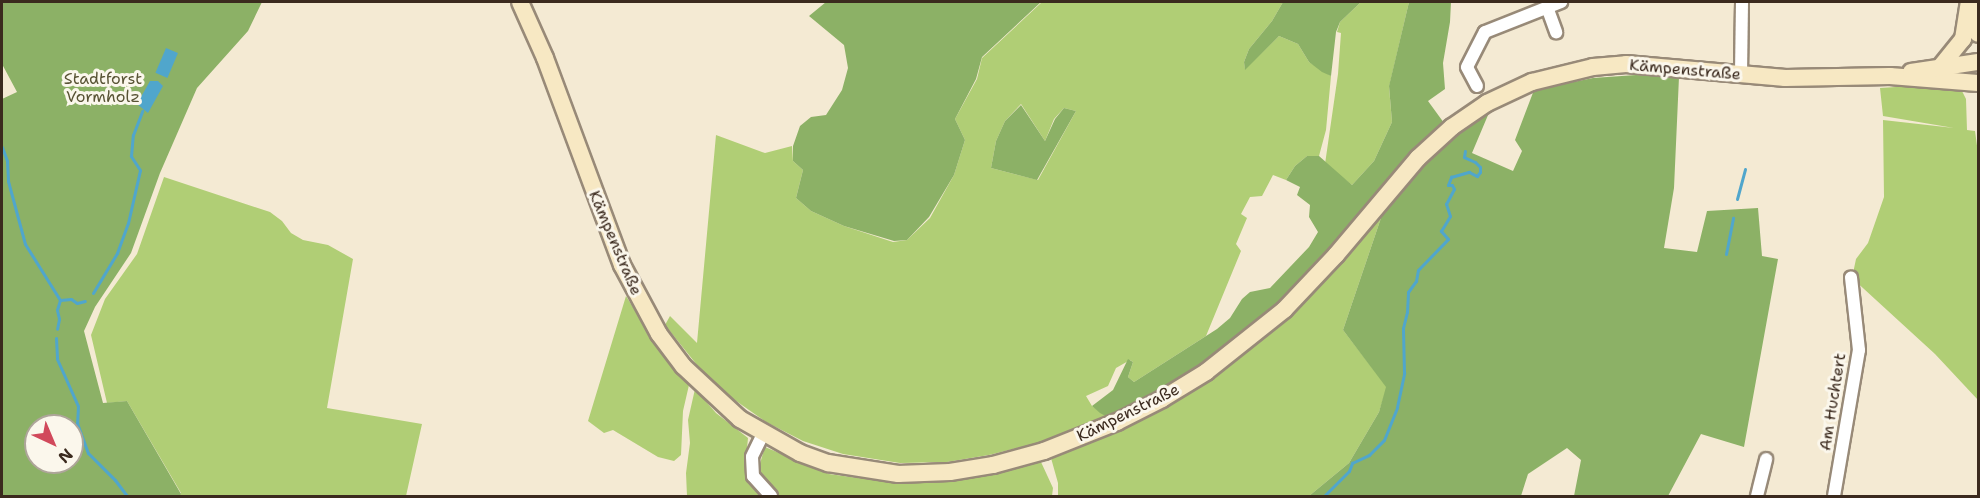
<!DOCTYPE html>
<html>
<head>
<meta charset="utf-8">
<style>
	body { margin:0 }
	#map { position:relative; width:1980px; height:498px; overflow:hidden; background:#f4ead3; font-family:"Shantell Sans",sans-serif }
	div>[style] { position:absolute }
	.green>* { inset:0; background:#b0ce75 }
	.forest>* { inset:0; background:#8cb166 }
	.water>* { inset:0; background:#50a6cc; transform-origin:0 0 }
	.stream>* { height:3px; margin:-1.5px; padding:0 1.5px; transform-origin:1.5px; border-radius:1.5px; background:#50a6cc }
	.roads { filter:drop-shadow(2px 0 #988a78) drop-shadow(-2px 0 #988a78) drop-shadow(0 2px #988a78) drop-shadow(0 -2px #988a78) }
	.street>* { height:12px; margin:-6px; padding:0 6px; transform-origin:6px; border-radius:6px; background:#fff }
	.secondary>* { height:16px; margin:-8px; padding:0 8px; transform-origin:8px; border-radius:8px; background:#f7e8c3 }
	span { translate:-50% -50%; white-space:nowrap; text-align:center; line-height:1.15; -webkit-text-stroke:6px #fbf7ec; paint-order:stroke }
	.street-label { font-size:16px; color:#3b2a1e }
	.park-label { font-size:16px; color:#585334 }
	.frame { position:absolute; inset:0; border:3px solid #3b2a1e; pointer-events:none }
	.north { position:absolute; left:24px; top:414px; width:60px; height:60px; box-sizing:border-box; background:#fbf7ec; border:2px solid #aea59a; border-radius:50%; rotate:136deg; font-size:16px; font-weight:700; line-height:24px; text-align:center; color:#3b2a1e }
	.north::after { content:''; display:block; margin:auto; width:21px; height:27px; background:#d1495b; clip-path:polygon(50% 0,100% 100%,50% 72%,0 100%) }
</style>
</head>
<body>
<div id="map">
	<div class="green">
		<div style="clip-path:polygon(evenodd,1042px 2px,1283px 2px,1272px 21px,1249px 49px,1244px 62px,1245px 69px,1279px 36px,1298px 44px,1309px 62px,1331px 76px,1326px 130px,1319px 156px,1307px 156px,1295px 166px,1286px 180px,1273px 175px,1262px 196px,1250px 197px,1241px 214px,1247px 218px,1236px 244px,1241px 251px,1206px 336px,1134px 382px,1128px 377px,1133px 362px,1130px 360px,1116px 368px,1108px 386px,1086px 396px,1092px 406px,1107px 417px,1053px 439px,989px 455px,947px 462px,900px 463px,843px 454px,803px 441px,766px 422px,729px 396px,705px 375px,665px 325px,670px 316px,697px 343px,716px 135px,765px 153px,792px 146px,793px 161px,803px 170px,796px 198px,811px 211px,844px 226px,893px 242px,907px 240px,930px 218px,954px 175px,965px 140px,955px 119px,977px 79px,982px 58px,1042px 2px,1021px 104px,1045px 141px,1054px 119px,1064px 108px,1076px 111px,1038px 180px,991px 168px,996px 141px,1005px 121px,1021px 104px)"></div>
		<div style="clip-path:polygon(1361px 2px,1409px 2px,1389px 87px,1392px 122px,1374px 161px,1352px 185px,1325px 164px,1338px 74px,1341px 33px,1337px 32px,1340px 22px)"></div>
		<div style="clip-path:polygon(1944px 84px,1962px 91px,1966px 99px,1967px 130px,1975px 131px,1978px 153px,1978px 400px,1935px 354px,1852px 278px,1856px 259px,1868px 243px,1884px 197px,1883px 120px,1954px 128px,1883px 116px,1880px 88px)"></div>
		<div style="clip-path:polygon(164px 177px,270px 212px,282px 221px,291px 233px,303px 240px,328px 245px,353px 259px,327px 408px,422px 424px,406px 496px,178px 496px,181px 493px,127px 401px,107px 403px,91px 335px,105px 299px,137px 254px)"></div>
		<div style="clip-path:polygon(1383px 212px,1343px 330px,1387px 387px,1379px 412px,1349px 463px,1309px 496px,1058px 496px,1058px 483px,1051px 458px,1135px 420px,1208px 379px,1278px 327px,1326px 279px)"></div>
		<div style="clip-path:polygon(626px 296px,664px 357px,689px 385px,683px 411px,681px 455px,674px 461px,658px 457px,613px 430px,604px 433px,588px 421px)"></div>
		<div style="clip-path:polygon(695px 389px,716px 413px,748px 438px,745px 469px,763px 496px,687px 496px,686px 473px,690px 443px,688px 420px)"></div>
		<div style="clip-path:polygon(765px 447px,829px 474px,887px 482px,941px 482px,1041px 462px,1053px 488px,1052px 496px,777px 496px,764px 486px,757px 473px)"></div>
	</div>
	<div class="forest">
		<div style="clip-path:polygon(evenodd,2px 2px,262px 2px,248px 31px,197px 88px,160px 173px,131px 253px,95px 307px,84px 331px,103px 403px,127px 401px,181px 494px,179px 496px,2px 496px,2px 99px,17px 92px,2px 64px,2px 2px,36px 426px,72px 426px,72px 462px,36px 462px,36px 426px)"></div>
		<div style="clip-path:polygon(826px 2px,1041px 2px,982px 57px,976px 79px,955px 119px,965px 140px,954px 175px,929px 217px,907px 240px,894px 241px,844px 226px,811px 211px,796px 198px,803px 170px,793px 161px,793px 146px,800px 126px,811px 117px,826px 115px,842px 90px,848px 68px,844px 45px,809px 16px)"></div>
		<div style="clip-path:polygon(1283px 2px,1361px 2px,1340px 22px,1336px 32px,1331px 76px,1322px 72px,1309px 62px,1298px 44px,1279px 36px,1245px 70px,1244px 62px,1249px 49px,1272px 21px)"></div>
		<div style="clip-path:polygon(1409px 2px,1451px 2px,1450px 22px,1443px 63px,1445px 89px,1428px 101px,1444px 123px,1411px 152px,1303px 279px,1255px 323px,1197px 367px,1158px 392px,1107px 417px,1100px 413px,1092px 406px,1113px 390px,1128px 359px,1133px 362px,1128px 377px,1134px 382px,1217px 329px,1230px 318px,1242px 299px,1250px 292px,1270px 288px,1309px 247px,1318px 232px,1309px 217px,1310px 205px,1297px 195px,1300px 187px,1286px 180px,1295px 166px,1307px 156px,1319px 156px,1352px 185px,1374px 161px,1392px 122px,1389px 86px)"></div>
		<div style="clip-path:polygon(1636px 75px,1679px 77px,1674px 188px,1664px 248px,1697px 252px,1707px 211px,1758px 208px,1762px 256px,1778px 259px,1744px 447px,1701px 434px,1668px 496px,1574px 496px,1581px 460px,1567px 448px,1528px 474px,1521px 496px,1309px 496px,1349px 463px,1379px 412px,1386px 387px,1343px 330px,1383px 212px,1457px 130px,1491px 108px,1472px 153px,1513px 171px,1522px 151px,1515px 140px,1534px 90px,1593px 78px)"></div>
		<div style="clip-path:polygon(1021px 105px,1045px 141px,1055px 119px,1064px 108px,1076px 111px,1037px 180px,991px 168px,996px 141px,1005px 121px)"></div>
	</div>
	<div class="water">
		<div style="left:166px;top:48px;width:13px;height:27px;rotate:23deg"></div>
		<div style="clip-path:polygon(150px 81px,158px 81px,163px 86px,148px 113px,137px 104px)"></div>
	</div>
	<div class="stream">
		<div style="left:2px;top:147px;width:15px;rotate:70deg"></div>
		<div style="left:7px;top:161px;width:20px;rotate:87deg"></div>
		<div style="left:8px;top:181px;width:65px;rotate:74.9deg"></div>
		<div style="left:25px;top:244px;width:66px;rotate:58deg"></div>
		<div style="left:60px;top:300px;width:10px;rotate:107deg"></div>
		<div style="left:57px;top:310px;width:9px;rotate:77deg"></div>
		<div style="left:59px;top:319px;width:10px;rotate:101deg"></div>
		<div style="left:1737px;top:199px;width:31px;rotate:-75deg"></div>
		<div style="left:1726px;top:254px;width:37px;rotate:-79deg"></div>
		<div style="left:93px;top:293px;width:47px;rotate:-59deg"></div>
		<div style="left:117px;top:253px;width:32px;rotate:-70deg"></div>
		<div style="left:128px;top:223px;width:54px;rotate:-77.2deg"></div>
		<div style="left:140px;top:170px;width:17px;rotate:-123deg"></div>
		<div style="left:131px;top:156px;width:21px;rotate:-85deg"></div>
		<div style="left:133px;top:135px;width:26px;rotate:-69deg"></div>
		<div style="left:60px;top:300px;width:11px;rotate:-5deg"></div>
		<div style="left:71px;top:299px;width:7px;rotate:34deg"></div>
		<div style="left:77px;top:303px;width:8px;rotate:-14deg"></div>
		<div style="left:56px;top:338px;width:21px;rotate:87deg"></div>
		<div style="left:57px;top:359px;width:51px;rotate:65.9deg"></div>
		<div style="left:78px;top:406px;width:17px;rotate:93deg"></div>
		<div style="left:77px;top:423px;width:32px;rotate:70deg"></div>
		<div style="left:88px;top:453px;width:38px;rotate:45deg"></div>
		<div style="left:115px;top:480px;width:20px;rotate:53deg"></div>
		<div style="left:1324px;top:496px;width:35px;rotate:-45deg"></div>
		<div style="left:1349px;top:471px;width:9px;rotate:-69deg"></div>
		<div style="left:1352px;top:463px;width:19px;rotate:-25deg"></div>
		<div style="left:1369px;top:455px;width:21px;rotate:-45deg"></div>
		<div style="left:1384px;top:440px;width:35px;rotate:-68deg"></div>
		<div style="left:1397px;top:407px;width:35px;rotate:-78deg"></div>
		<div style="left:1404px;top:373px;width:45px;rotate:-91.3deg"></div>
		<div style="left:1403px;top:328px;width:16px;rotate:-76deg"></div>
		<div style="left:1407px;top:312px;width:20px;rotate:-87deg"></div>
		<div style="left:1408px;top:292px;width:14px;rotate:-54deg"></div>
		<div style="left:1416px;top:281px;width:11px;rotate:-80deg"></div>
		<div style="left:1418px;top:270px;width:43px;rotate:-45.9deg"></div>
		<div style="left:1448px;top:239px;width:11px;rotate:-131deg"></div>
		<div style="left:1441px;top:231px;width:17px;rotate:-59deg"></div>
		<div style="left:1450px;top:216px;width:13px;rotate:-108deg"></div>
		<div style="left:1446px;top:204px;width:17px;rotate:-62deg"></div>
		<div style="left:1454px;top:189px;width:4px;rotate:-117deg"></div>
		<div style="left:1452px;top:185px;width:4px;rotate:180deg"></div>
		<div style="left:1448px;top:185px;width:9px;rotate:-69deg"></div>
		<div style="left:1451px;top:177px;width:19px;rotate:-16deg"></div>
		<div style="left:1469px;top:172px;width:9px;rotate:27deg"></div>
		<div style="left:1477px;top:176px;width:5px;rotate:-53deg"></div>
		<div style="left:1480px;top:172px;width:5px;rotate:-90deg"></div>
		<div style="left:1480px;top:167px;width:7px;rotate:-135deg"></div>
		<div style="left:1475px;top:162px;width:12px;rotate:-156deg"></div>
		<div style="left:1464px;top:157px;width:6px;rotate:-81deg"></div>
	</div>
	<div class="roads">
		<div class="street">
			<div style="left:1547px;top:7px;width:27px;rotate:70deg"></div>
			<div style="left:1741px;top:74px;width:72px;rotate:-89.2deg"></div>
			<div style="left:1477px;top:86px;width:21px;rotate:-118deg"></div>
			<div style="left:1467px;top:67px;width:39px;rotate:-63deg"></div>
			<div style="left:1485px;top:32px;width:82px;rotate:-21.5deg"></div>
			<div style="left:763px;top:434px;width:25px;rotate:116deg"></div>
			<div style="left:752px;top:457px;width:19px;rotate:87deg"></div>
			<div style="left:753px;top:476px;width:27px;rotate:48deg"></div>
			<div style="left:1757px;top:496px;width:38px;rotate:-76deg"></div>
			<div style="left:1834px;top:496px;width:148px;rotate:-80.3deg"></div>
			<div style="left:1859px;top:350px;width:73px;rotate:-96.3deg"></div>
		</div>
		<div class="secondary">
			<div style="left:520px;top:2px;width:61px;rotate:65.9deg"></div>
			<div style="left:545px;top:58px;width:221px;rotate:69.6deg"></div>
			<div style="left:622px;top:265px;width:78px;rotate:61.8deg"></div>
			<div style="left:659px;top:334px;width:40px;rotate:53deg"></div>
			<div style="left:683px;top:366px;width:78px;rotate:42.9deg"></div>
			<div style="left:740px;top:419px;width:69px;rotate:29.5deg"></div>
			<div style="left:800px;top:453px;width:30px;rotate:20deg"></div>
			<div style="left:828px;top:463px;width:71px;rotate:8.9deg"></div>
			<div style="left:898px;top:474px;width:52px;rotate:-2.2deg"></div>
			<div style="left:950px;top:472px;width:44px;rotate:-9.2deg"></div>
			<div style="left:993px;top:465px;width:53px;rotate:-15.4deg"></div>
			<div style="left:1044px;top:451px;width:79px;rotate:-21.7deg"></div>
			<div style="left:1117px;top:422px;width:51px;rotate:-27.1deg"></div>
			<div style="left:1162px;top:399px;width:52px;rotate:-31.5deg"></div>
			<div style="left:1206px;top:372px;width:100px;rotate:-38.5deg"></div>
			<div style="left:1284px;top:310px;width:76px;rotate:-46.6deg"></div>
			<div style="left:1336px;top:255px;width:127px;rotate:-49.8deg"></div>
			<div style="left:1418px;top:158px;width:46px;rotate:-42.4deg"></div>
			<div style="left:1452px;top:127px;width:42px;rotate:-34.4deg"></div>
			<div style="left:1487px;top:103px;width:50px;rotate:-25deg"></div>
			<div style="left:1532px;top:82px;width:63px;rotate:-13.8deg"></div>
			<div style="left:1593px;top:67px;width:33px;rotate:-5deg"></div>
			<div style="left:1626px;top:64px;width:160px;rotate:5deg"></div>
			<div style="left:1785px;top:78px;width:105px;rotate:-1.1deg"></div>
			<div style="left:1890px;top:76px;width:88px;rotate:4.5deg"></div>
			<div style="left:1975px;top:5px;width:29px;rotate:84deg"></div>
			<div style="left:1941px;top:66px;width:35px;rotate:-51deg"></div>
			<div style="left:1963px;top:39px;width:37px;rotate:-81deg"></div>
			<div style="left:1911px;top:72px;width:68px;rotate:-8.5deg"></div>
		</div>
	</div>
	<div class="street-label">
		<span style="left:1685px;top:70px;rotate:5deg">Kämpenstraße</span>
		<span style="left:615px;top:243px;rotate:67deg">Kämpenstraße</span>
		<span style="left:1833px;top:402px;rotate:-81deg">Am Huchtert</span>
		<span style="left:1128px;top:413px;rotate:-26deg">Kämpenstraße</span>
	</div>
	<div class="park-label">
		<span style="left:103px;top:88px">Stadtforst<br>Vormholz</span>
	</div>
	<div class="frame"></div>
	<div class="north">N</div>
</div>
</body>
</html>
